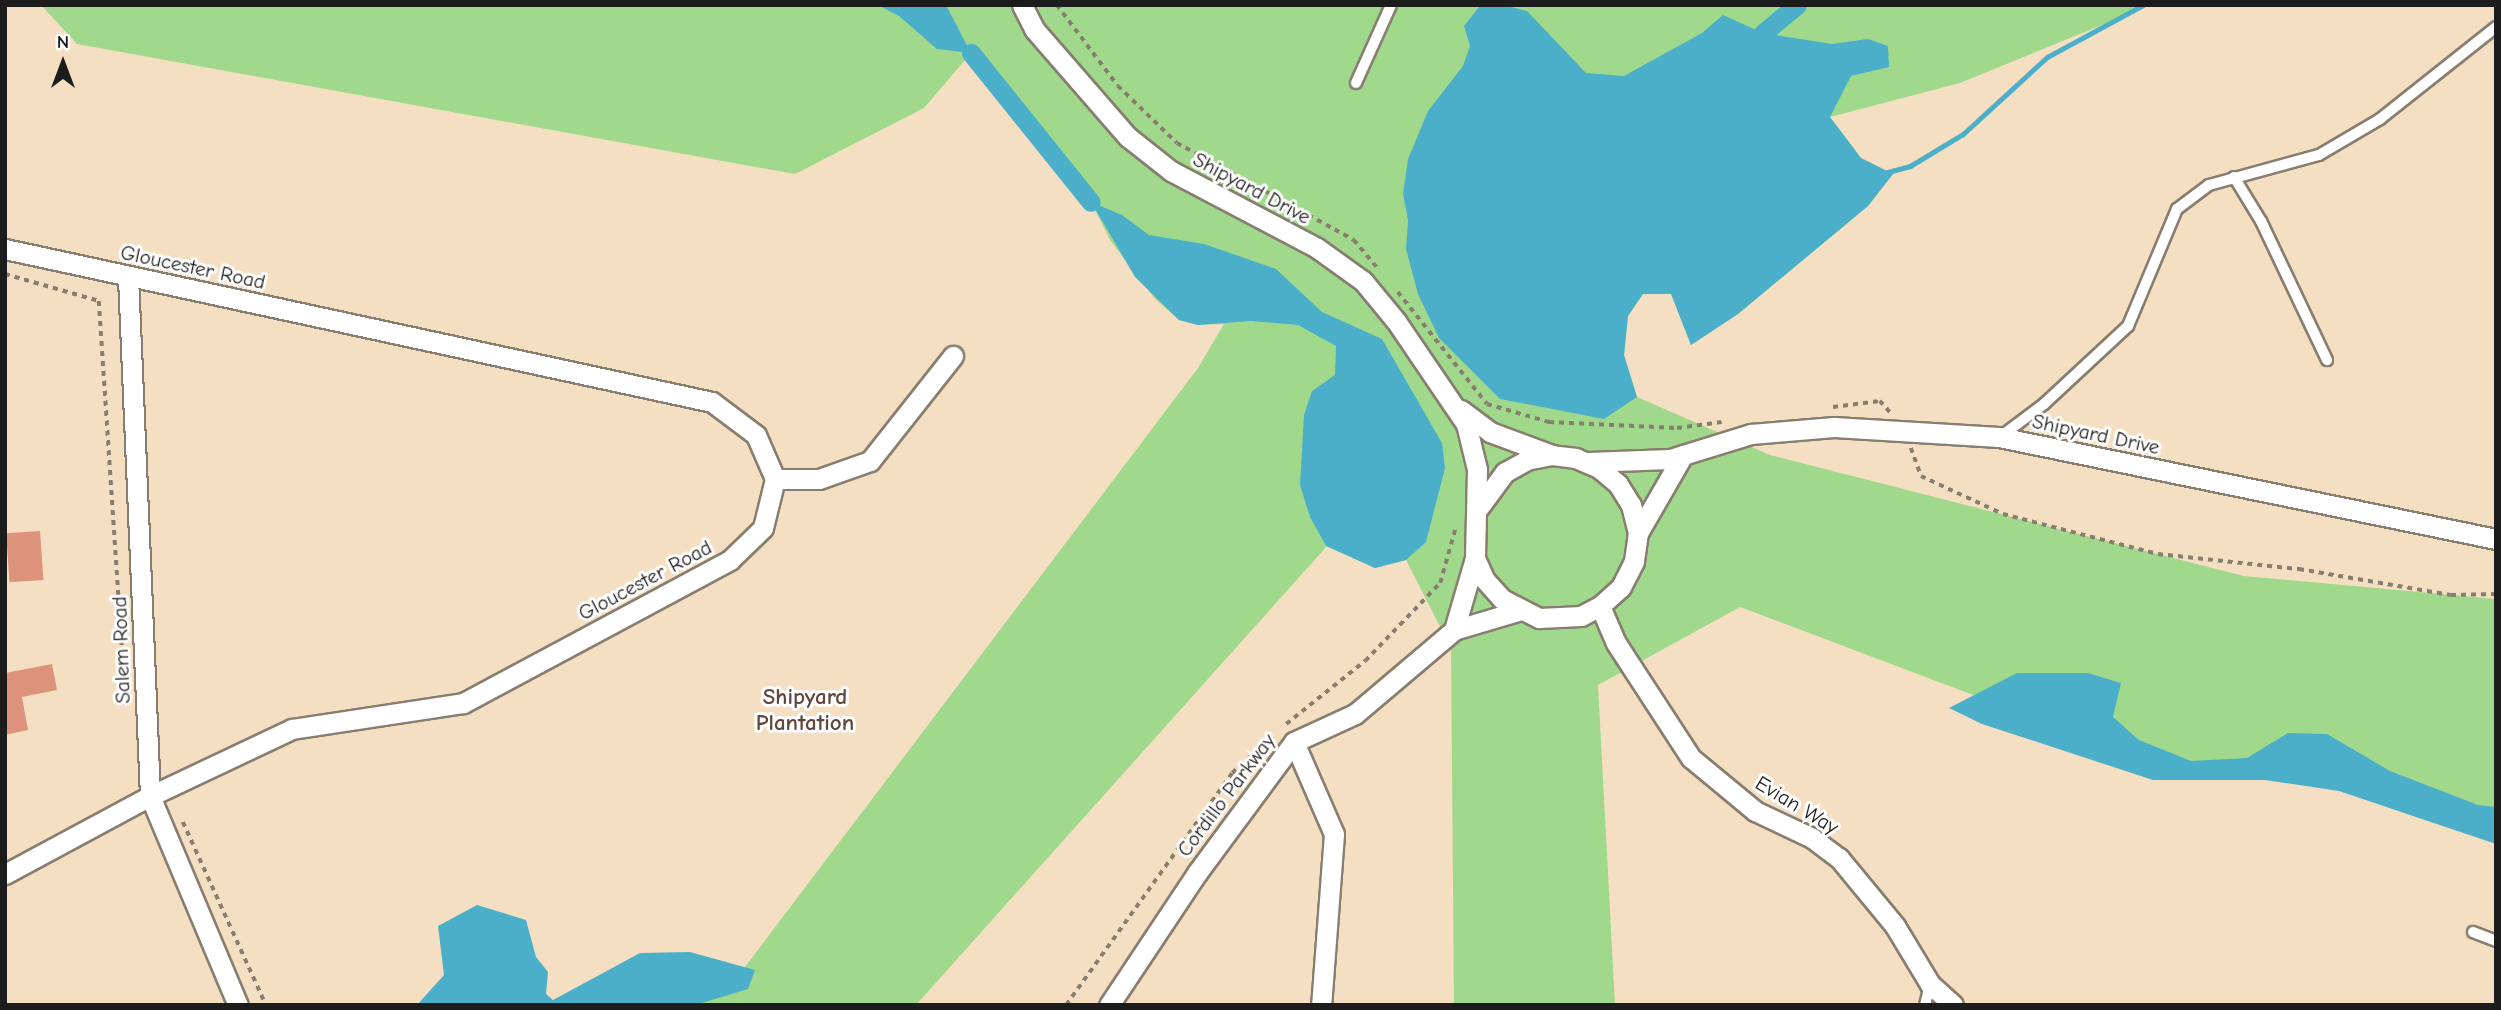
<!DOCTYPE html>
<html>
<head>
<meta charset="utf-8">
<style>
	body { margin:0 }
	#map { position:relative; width:2501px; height:1010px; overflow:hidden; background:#f5dfc3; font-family:"Comic Neue",sans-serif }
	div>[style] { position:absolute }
	.green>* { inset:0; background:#a0d98b }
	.water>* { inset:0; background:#4bafca }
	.stream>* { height:5px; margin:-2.5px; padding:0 2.5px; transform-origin:2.5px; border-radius:2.5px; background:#4bafca }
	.canal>* { height:19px; margin:-9.5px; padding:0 9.5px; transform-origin:9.5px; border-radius:9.5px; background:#4bafca }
	.building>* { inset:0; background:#dd937b; transform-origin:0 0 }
	.path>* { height:3.5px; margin-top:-1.75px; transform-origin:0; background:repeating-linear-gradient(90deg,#887e70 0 5px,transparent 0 10px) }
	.roads { filter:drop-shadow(2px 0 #887e70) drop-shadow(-2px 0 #887e70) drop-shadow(0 2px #887e70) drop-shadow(0 -2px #887e70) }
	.service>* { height:10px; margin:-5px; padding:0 5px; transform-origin:5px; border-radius:5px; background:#fff }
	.minor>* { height:19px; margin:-9.5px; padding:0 9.5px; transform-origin:9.5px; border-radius:9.5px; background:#fff }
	span { translate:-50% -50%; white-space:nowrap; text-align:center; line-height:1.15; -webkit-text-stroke:6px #fff; paint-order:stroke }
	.street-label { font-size:21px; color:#1c1c1c }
	.neighbourhood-label { font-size:23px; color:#60463d; font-weight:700 }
	.frame { position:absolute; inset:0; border:7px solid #1c1c1c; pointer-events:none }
	.north { position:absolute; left:28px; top:28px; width:70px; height:70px; -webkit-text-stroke:5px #fff; paint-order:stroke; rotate:0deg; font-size:19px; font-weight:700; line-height:28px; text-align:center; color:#1c1c1c }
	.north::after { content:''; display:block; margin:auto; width:24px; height:32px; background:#1c1c1c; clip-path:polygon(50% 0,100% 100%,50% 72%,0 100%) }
</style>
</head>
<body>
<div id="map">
	<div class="green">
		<div style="clip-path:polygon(41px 5px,2151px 5px,1960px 83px,1830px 117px,1861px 158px,1893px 174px,1868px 206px,1738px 314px,1691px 345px,1671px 294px,1643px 294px,1628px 316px,1624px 355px,1637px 397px,1770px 455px,2244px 576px,2496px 599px,2496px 832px,2292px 762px,2188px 776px,1740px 607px,1598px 685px,1615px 1005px,1454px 1005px,1451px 648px,1406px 560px,1375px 568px,1327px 546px,916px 1005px,608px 1005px,745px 967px,1198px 368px,1224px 324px,1198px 325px,1179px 320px,1155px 299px,1110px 240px,1091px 202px,971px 53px,924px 108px,795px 174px,77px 44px)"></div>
	</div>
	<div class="water">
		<div style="clip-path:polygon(878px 5px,946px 5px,971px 53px,937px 49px,899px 16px)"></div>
		<div style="clip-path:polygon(1503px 5px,1527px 11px,1586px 73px,1624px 76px,1702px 33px,1723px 15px,1763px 33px,1832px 44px,1868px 39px,1888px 46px,1889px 67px,1851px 76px,1830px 117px,1861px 158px,1893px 174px,1868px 206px,1738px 314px,1691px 345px,1671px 294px,1643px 294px,1628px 316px,1624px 355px,1637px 397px,1604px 419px,1500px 399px,1439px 338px,1418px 294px,1406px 249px,1408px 220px,1403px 194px,1408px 159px,1428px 111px,1463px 66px,1470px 46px,1464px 26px,1479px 7px)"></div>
		<div style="clip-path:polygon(1091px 202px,1122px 215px,1149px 235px,1204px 244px,1276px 269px,1322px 312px,1382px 339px,1442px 443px,1445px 468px,1426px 542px,1406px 560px,1375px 568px,1326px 546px,1310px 517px,1300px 485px,1304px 415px,1312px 391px,1335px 375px,1336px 346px,1298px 325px,1251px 321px,1198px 325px,1179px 320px,1135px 277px)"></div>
		<div style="clip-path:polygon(2017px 673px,2088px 673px,2121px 683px,2113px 717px,2139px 740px,2191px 761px,2247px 758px,2288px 733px,2327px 734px,2390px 771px,2478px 805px,2496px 807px,2496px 844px,2339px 791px,2265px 780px,2153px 780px,1982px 724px,1949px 708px)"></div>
		<div style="clip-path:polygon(477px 905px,526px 920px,536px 957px,548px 972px,546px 994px,553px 1000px,640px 953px,690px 952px,755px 970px,748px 989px,695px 1005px,417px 1005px,444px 975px,438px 926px)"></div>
	</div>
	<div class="stream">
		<div style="left:1884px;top:173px;width:27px;rotate:-15deg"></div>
		<div style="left:1910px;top:166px;width:62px;rotate:-31.1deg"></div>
		<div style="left:1963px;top:134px;width:114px;rotate:-42.5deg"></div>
		<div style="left:2047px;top:57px;width:109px;rotate:-28.4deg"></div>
	</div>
	<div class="canal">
		<div style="left:1763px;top:33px;width:44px;rotate:-39.5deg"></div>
		<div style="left:971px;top:53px;width:191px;rotate:51.2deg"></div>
	</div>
	<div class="building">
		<div style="left:40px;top:531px;width:49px;height:34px;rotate:86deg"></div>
		<div style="clip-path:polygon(52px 664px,57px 690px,22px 697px,28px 730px,5px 735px,5px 673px)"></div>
	</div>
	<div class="path">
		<div style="left:1057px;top:5px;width:101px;rotate:53deg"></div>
		<div style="left:1118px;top:86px;width:82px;rotate:44deg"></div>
		<div style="left:1177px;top:143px;width:202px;rotate:28.7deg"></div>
		<div style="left:1354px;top:240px;width:35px;rotate:50deg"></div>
		<div style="left:5px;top:274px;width:98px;rotate:16deg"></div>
		<div style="left:99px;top:301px;width:410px;rotate:86.2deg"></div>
		<div style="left:1398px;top:292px;width:143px;rotate:51.5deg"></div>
		<div style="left:1487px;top:404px;width:65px;rotate:16.2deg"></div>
		<div style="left:1549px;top:422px;width:128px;rotate:2.7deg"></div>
		<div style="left:1677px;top:428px;width:45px;rotate:-7.6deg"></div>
		<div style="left:1833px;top:407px;width:47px;rotate:-7.3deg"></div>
		<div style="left:1880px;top:401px;width:15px;rotate:48deg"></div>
		<div style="left:1911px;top:448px;width:30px;rotate:70deg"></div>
		<div style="left:1921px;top:476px;width:90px;rotate:24.9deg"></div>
		<div style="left:2003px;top:514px;width:160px;rotate:14.5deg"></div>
		<div style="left:2158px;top:554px;width:142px;rotate:6.1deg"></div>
		<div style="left:2299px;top:569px;width:154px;rotate:9.7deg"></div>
		<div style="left:2451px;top:595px;width:45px;rotate:-1.3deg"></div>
		<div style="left:1286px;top:724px;width:101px;rotate:-38.6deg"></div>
		<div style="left:1365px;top:661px;width:108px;rotate:-46.1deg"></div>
		<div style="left:1440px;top:583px;width:59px;rotate:-74.3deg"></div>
		<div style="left:183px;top:822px;width:201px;rotate:65.6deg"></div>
		<div style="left:1066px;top:1005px;width:285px;rotate:-54.4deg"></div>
		<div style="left:1232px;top:773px;width:58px;rotate:-42.2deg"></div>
	</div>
	<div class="roads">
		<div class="service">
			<div style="left:1356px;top:83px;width:85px;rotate:-65.8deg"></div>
			<div style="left:2234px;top:177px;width:52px;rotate:58.5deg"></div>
			<div style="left:2261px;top:221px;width:154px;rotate:64.6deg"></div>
			<div style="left:2000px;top:437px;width:55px;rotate:-36.9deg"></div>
			<div style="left:2044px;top:404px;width:115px;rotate:-42.9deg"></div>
			<div style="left:2128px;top:326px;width:127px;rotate:-67.3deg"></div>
			<div style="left:2177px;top:209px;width:40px;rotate:-37deg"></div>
			<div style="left:2209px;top:185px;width:114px;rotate:-15.3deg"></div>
			<div style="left:2319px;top:155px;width:71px;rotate:-30.5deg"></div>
			<div style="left:2380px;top:119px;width:148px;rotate:-38.4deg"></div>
			<div style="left:2473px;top:932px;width:25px;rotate:21deg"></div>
			<div style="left:1925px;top:1005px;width:21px;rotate:-76deg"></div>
		</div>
		<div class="minor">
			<div style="left:1022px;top:5px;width:27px;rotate:63deg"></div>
			<div style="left:1034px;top:29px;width:143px;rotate:49deg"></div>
			<div style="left:1128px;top:137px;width:55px;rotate:38.3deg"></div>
			<div style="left:1171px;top:171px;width:165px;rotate:27.8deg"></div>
			<div style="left:1317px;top:248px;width:57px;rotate:35.7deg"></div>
			<div style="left:1363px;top:281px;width:52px;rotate:50.5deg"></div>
			<div style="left:1396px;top:321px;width:125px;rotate:55.8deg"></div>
			<div style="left:1466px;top:424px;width:46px;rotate:76.3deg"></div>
			<div style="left:1477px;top:469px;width:89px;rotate:91.3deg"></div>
			<div style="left:1475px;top:558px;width:24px;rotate:66deg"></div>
			<div style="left:1485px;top:580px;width:25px;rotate:48deg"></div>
			<div style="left:1502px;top:599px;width:42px;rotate:27.2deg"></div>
			<div style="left:1539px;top:618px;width:42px;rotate:-2.7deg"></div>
			<div style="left:1581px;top:616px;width:21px;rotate:-28deg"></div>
			<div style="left:1600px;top:606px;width:28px;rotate:-42deg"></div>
			<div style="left:1621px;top:587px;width:29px;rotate:-63deg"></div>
			<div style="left:1634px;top:561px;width:28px;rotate:-82deg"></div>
			<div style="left:1638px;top:533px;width:29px;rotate:-104deg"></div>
			<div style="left:1631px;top:505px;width:25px;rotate:-122deg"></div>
			<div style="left:1618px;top:484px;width:25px;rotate:-140deg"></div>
			<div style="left:1599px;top:468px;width:25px;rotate:-157deg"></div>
			<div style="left:1576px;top:458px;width:24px;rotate:-173deg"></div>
			<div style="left:1552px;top:455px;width:25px;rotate:169deg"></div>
			<div style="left:1527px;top:460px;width:25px;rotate:151deg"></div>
			<div style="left:1505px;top:472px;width:47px;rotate:126.4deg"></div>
			<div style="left:5px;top:249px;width:723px;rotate:12.21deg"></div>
			<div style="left:712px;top:402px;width:55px;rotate:36.9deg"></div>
			<div style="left:756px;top:435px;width:48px;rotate:66.6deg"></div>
			<div style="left:775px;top:479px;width:50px;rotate:103.8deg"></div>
			<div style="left:763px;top:528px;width:46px;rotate:135.9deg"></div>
			<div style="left:730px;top:560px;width:303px;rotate:151.8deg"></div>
			<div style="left:463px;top:703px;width:173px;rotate:171.4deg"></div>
			<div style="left:292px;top:729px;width:157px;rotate:154.7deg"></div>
			<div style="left:150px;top:796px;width:165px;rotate:151.7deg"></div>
			<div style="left:128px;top:277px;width:519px;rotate:87.57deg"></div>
			<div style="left:150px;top:796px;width:227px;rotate:67.2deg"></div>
			<div style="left:1461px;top:410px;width:36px;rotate:37deg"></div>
			<div style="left:1490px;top:432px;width:66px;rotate:20.4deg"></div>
			<div style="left:1588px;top:462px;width:82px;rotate:-2.1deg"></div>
			<div style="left:1670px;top:459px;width:85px;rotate:-17.2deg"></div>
			<div style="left:1751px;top:434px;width:83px;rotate:-4.8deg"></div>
			<div style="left:1834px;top:427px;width:165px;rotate:3.5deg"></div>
			<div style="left:1999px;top:437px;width:507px;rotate:11.6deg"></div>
			<div style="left:775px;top:479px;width:44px"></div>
			<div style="left:819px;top:479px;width:54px;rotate:-19.4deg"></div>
			<div style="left:870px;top:461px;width:134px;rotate:-51.7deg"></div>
			<div style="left:1638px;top:533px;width:90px;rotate:-60deg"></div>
			<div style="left:1600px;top:606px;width:40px;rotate:66.6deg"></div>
			<div style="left:1616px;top:643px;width:137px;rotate:56.9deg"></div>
			<div style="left:1691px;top:758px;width:83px;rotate:39.6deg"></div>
			<div style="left:1755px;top:811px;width:63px;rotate:25.3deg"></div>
			<div style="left:1812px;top:838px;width:34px;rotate:37deg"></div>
			<div style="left:1839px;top:858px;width:88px;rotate:50.5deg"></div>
			<div style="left:1895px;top:926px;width:68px;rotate:58.9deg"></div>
			<div style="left:1930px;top:984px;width:31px;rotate:42deg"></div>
			<div style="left:1454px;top:630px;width:75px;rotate:-73.7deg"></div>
			<div style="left:1294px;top:742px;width:100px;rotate:66.5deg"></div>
			<div style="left:1334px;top:834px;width:171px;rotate:94.3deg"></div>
			<div style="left:1109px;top:1005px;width:159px;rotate:-56.3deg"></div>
			<div style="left:1197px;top:873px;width:163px;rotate:-53.5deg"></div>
			<div style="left:1294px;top:742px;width:67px;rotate:-24.7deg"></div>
			<div style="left:1355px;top:714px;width:130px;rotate:-40.3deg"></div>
			<div style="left:1454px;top:630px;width:67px;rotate:-16.5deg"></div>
		</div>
	</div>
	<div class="street-label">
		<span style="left:1252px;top:188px;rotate:28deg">Shipyard Drive</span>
		<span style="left:193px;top:267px;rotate:12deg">Gloucester Road</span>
		<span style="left:2096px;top:434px;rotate:12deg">Shipyard Drive</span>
		<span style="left:645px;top:580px;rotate:-28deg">Gloucester Road</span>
		<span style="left:121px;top:650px;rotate:-92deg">Salem Road</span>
		<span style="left:1226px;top:795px;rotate:-53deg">Cordillo Parkway</span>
		<span style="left:1797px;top:805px;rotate:31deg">Evian Way</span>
	</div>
	<div class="neighbourhood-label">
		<span style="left:805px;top:710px">Shipyard<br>Plantation</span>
	</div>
	<div class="frame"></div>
	<div class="north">N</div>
</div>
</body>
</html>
